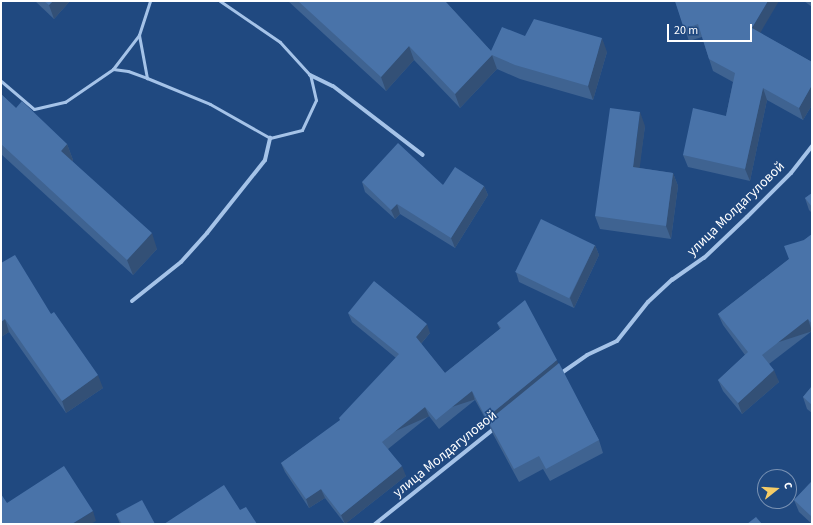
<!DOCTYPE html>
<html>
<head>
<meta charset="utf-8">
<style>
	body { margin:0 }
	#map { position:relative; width:813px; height:525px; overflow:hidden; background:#204980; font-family:"Source Sans 3",sans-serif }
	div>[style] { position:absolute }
	.lane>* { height:3px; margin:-1.5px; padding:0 1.5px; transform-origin:1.5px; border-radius:1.5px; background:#a5c3e8 }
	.street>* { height:4px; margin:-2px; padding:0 2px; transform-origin:2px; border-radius:2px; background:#a5c3e8 }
	.wall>* { inset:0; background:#3f6391 }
	.shaded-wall>* { inset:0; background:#335076; transform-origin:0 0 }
	.building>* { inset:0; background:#4973a9; transform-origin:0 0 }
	span { translate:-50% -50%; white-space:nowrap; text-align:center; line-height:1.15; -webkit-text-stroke:3px #204980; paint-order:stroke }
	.street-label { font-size:14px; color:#fff }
	.frame { position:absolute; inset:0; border:2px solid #fff; pointer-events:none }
	.north { position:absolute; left:757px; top:469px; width:40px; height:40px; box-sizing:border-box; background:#204980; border:1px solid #7992b3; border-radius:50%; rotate:73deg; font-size:11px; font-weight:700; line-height:16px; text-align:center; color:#fff }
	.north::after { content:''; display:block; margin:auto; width:14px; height:18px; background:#f5cc66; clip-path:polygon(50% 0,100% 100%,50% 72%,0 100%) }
	.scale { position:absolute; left:667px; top:24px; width:85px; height:18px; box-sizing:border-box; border:2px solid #fff; border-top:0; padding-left:5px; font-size:12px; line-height:14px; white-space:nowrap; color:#fff; -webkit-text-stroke:3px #204980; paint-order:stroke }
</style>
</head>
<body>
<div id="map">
	<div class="lane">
		<div style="left:150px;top:1px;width:36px;rotate:108deg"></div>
		<div style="left:139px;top:35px;width:44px;rotate:79.5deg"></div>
		<div style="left:147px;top:78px;width:68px;rotate:22.4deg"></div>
		<div style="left:210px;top:104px;width:69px;rotate:29.5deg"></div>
		<div style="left:270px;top:138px;width:33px;rotate:-14deg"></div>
		<div style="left:302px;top:130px;width:33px;rotate:-65deg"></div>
		<div style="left:316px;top:100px;width:26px;rotate:-103deg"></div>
		<div style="left:310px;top:75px;width:45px;rotate:-132.3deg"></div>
		<div style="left:280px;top:42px;width:73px;rotate:-145.7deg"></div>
		<div style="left:113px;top:69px;width:15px;rotate:8deg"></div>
		<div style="left:128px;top:71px;width:20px;rotate:20deg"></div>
		<div style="left:1px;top:81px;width:43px;rotate:40.3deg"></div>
		<div style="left:34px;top:109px;width:32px;rotate:-13deg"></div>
		<div style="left:65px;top:102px;width:58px;rotate:-34.5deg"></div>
		<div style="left:113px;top:69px;width:43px;rotate:-52.6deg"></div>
	</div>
	<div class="street">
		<div style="left:310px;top:75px;width:25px;rotate:26deg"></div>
		<div style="left:333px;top:86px;width:113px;rotate:37.5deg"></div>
		<div style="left:132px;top:301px;width:63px;rotate:-38.5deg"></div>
		<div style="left:181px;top:262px;width:39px;rotate:-48deg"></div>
		<div style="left:207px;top:233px;width:93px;rotate:-51.5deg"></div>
		<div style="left:265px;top:160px;width:23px;rotate:-77deg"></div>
		<div style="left:560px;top:374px;width:33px;rotate:-35deg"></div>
		<div style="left:587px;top:355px;width:33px;rotate:-25deg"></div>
		<div style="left:617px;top:341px;width:50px;rotate:-51.5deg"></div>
		<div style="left:648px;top:302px;width:33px;rotate:-43deg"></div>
		<div style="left:672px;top:280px;width:39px;rotate:-35deg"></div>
		<div style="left:704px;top:258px;width:59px;rotate:-43.6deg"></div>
		<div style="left:747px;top:217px;width:62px;rotate:-45deg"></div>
		<div style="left:791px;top:173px;width:34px;rotate:-52deg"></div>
		<div style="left:375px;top:524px;width:155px;rotate:-38.7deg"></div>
	</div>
	<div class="wall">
		<div style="clip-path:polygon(35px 1px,70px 1px,54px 19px)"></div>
		<div style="clip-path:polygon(288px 1px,445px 1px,491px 51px,525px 36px,607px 52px,593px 100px,520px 79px,497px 69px,460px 108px,414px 60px,386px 91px)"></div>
		<div style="clip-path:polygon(675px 1px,760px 33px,812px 62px,812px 105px,803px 120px,767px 100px,750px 181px,688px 167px,683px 155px,726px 116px,733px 82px,713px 71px,702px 37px,689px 41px)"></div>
		<div style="clip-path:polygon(804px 1px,812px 1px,812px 7px)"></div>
		<div style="clip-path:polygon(1px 94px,16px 108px,67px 144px,73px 160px,72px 161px,157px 249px,133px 275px,1px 154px)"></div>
		<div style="clip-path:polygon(645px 126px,639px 168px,673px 173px,678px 186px,671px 239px,600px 229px,595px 216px)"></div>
		<div style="clip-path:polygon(362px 182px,484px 186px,488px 195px,455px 248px,400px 214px,395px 219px,365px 192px)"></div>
		<div style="clip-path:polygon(812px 193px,812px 213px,809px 210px,805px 198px)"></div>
		<div style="clip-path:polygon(812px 234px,812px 331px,769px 364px,779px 382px,742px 414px,723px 391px,718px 380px,745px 355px,723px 325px,718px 314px,789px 259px,804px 240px)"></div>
		<div style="clip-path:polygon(595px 245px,599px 255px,574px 308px,519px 282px,516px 272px)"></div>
		<div style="clip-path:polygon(1px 263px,51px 314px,103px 388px,66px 413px,9px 332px,1px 337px)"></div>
		<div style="clip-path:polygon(348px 313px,430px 333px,421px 344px,445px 373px,500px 329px,497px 323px,558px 364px,599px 440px,603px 453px,550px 481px,543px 469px,519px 482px,493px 434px,490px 427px,475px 400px,439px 429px,429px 416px,388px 449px,406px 476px,345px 524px,325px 498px,309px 508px,285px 472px,281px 463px,340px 421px,396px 358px,352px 322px)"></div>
		<div style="clip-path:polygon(812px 386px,812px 413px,807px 409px,803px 397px)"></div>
		<div style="clip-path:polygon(812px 481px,812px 524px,799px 512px,794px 500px)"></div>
		<div style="clip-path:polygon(116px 514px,155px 524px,120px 524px)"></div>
	</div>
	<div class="shaded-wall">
		<div style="clip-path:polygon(53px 1px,70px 1px,54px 19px,49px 5px)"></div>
		<div style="clip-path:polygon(768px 1px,779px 1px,756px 40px,752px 28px)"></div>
		<div style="clip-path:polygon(602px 38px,607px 52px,593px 100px,588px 86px)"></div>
		<div style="clip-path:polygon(409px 46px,414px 60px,386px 91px,381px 77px)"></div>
		<div style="clip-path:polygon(492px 55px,497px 69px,460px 108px,455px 94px)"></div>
		<div style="clip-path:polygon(812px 85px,812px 105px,803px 120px,799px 108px)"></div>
		<div style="clip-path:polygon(763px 88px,767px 100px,750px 181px,745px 169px)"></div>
		<div style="clip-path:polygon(640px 112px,645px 126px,638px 181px,633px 167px)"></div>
		<div style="clip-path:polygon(67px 144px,73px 160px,67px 166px,61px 151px)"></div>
		<div style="clip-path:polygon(673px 173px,678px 186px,671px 239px,666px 226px)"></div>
		<div style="clip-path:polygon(484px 186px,488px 195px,455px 248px,451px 238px)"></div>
		<div style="clip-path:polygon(397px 204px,400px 214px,395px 219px,391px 210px)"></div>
		<div style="clip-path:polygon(152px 233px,157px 249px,133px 275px,127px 260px)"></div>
		<div style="clip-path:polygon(595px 245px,599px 255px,574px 308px,570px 298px)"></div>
		<div style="clip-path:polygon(5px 319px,9px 332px,1px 337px,1px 322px)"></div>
		<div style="left:808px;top:319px;width:13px;height:58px;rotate:72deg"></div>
		<div style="clip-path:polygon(427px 324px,430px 333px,419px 346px,416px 337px)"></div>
		<div style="clip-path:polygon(557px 360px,560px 370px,488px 421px,490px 427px,486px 418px)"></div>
		<div style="clip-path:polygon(774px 370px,779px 382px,742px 414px,738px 403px)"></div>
		<div style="clip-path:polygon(98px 375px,103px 388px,66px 413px,62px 401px)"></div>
		<div style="left:472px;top:391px;width:9px;height:46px;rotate:72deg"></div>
		<div style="left:425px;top:407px;width:10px;height:55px;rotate:66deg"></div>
		<div style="clip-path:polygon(402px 466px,406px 476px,345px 524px,341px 515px)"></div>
		<div style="clip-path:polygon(321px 489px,325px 498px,309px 508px,306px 499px)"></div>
		<div style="clip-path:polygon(93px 511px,96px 521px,91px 524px,72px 524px)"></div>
	</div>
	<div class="building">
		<div style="clip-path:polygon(44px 1px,53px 1px,49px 5px)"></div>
		<div style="clip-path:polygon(298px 1px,445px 1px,491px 51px,502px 27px,525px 36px,534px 19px,602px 38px,588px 86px,515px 65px,492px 55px,455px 94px,409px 46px,381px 77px)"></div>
		<div style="clip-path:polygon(675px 1px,768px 1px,752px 28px,812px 62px,812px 85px,799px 108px,763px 88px,745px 169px,683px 155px,693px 108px,726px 116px,735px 73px,709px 59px,698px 24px,684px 29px)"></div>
		<div style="clip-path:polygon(1px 94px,16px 108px,22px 101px,67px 144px,61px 151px,152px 233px,127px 260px,1px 144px)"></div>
		<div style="clip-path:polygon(610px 108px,640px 112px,633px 167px,673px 173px,666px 226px,595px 216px)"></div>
		<div style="clip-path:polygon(398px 143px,443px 185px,455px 167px,484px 186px,451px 238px,397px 204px,391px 210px,362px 182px)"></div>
		<div style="clip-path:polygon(812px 193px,812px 207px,805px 198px)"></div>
		<div style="left:541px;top:219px;width:60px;height:59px;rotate:26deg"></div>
		<div style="clip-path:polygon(812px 234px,812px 324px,808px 319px,762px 355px,774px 370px,738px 403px,718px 380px,748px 352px,718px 314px,789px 259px,784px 246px,804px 240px)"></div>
		<div style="clip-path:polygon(15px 255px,51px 314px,54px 312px,98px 375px,62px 401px,5px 319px,1px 322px,1px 263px)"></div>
		<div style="clip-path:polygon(374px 281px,427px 324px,416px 337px,445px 373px,501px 328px,497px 323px,525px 300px,557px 360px,486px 418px,472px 391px,436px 420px,425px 407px,382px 442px,402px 466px,341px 515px,321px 489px,306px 499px,281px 463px,340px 420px,339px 418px,399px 354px,348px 313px)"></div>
		<div style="clip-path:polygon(559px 363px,599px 440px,546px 469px,539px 456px,514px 469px,488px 421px)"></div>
		<div style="clip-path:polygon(812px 386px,812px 405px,803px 397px)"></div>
		<div style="clip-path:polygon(64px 466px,93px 511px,72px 524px,1px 524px,1px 494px,7px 503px)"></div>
		<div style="clip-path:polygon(812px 481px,812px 517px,794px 500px)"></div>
		<div style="clip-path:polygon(224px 485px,240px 510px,246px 507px,257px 524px,164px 524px)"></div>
		<div style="clip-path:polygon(142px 500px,155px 524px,122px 524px,116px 514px)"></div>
		<div style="clip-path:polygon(756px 517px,762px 524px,747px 524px)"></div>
	</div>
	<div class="street-label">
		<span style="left:736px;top:209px;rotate:-44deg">улица Молдагуловой</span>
		<span style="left:445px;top:454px;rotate:-39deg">улица Молдагуловой</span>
	</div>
	<div class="frame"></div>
	<div class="north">С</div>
	<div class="scale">20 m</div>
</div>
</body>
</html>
